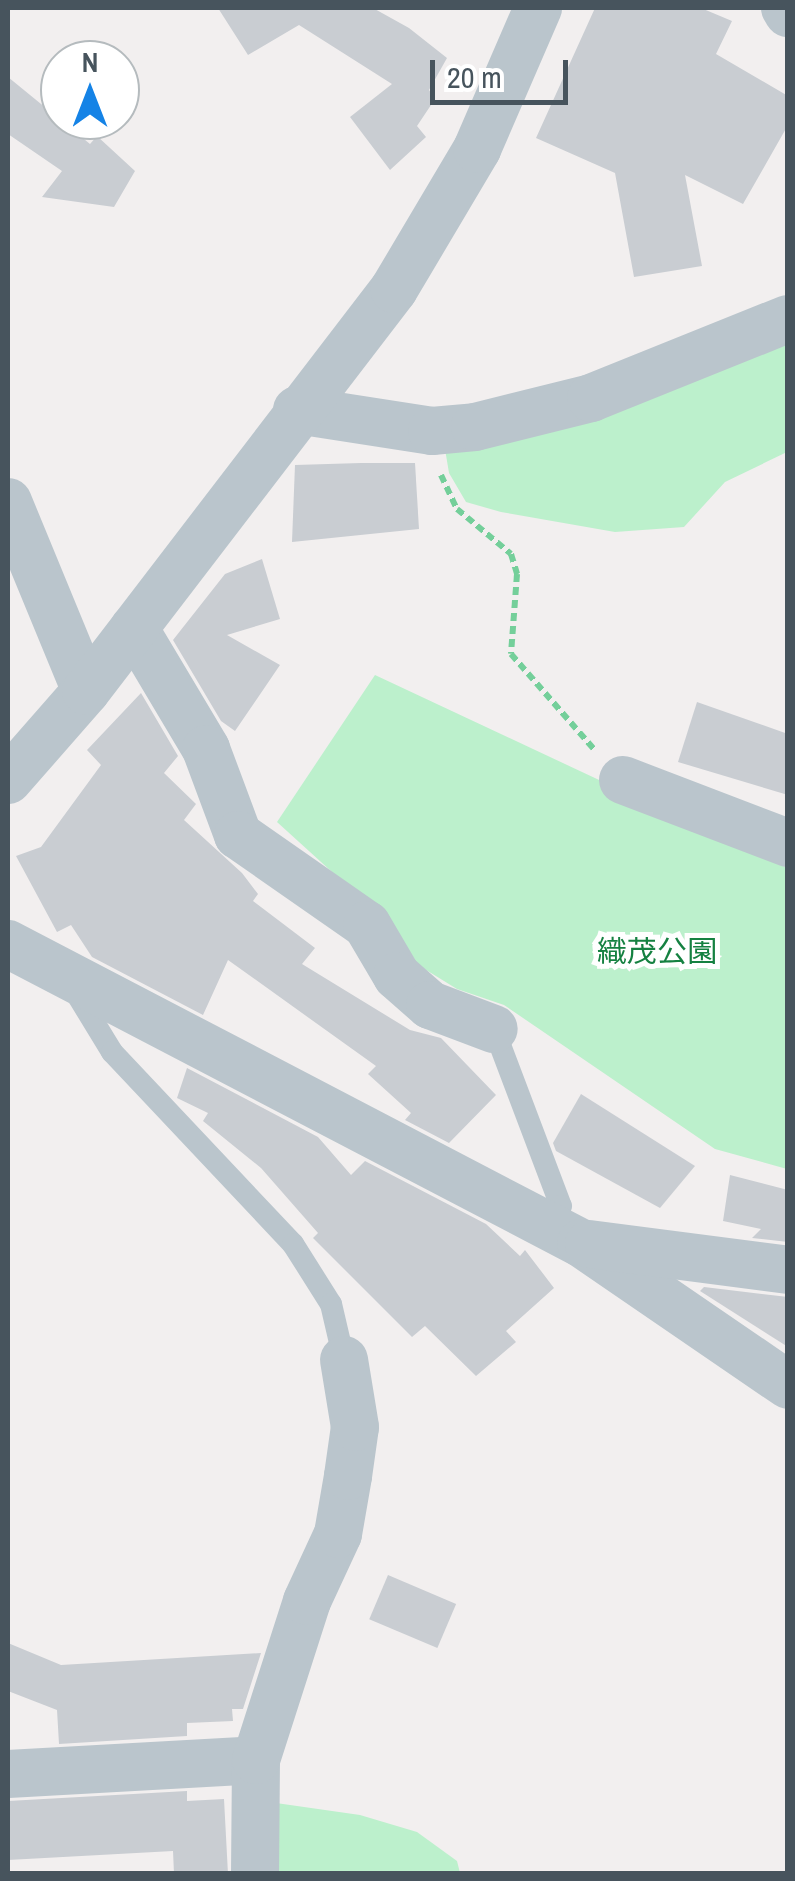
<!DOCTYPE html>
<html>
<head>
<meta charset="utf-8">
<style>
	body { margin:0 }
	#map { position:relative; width:795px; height:1881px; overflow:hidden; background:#f2efef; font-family:"Archivo Narrow","Noto Sans JP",sans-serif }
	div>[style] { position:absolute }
	.green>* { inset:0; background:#bcf0cc }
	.building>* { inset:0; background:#c9cdd2; transform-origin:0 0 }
	.path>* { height:6px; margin-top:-3px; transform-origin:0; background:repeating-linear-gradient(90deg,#74cf9a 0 8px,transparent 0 13px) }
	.service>* { height:22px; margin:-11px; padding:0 11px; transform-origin:11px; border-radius:11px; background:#bac5cc }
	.minor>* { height:48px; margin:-24px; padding:0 24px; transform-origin:24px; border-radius:24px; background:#bac5cc }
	span { translate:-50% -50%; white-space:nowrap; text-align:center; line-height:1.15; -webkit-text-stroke:10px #fff; paint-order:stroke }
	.park-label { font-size:30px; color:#158141 }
	.frame { position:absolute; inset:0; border:10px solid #47545d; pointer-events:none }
	.north { position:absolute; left:40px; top:40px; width:100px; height:100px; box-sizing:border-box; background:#fff; border:2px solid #b5bbbe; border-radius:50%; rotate:0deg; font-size:28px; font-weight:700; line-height:40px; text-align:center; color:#47545d }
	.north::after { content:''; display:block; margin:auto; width:35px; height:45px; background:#1583e6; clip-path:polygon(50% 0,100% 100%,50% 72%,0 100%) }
	.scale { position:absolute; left:430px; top:60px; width:138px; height:45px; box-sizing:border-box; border:5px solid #47545d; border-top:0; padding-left:12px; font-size:30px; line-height:35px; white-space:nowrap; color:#47545d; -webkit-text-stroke:8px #fff; paint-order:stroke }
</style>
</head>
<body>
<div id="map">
	<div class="green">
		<div style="clip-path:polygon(787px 333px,787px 452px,725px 482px,684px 527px,615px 532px,501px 512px,466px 502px,449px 473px,444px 443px)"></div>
		<div style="clip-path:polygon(375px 675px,787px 868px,787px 1169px,715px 1149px,504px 1005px,457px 989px,418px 965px,397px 931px,277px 822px)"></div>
		<div style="clip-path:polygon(269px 1802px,360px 1815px,417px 1832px,457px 1861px,460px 1873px,266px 1874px)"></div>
	</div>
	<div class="building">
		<div style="clip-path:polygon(218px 8px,373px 8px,409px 28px,447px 58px,429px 90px,435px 99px,417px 126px,426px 137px,390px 170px,350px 117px,392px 84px,299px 25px,248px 55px)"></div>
		<div style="clip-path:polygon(595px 8px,701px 8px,732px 21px,716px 54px,788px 96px,788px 125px,743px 204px,685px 175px,702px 266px,634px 277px,615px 173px,536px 138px)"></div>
		<div style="clip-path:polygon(8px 77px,90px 144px,97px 136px,135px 171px,114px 207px,42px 197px,62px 171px,8px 134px)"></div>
		<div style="clip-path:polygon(361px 463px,415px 463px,419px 529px,292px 542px,295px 465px)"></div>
		<div style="clip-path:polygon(262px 559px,280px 619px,227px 635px,280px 665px,235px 731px,221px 721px,173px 640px,225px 574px)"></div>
		<div style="clip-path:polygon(141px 693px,178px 756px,164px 773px,196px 804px,184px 820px,242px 873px,258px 894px,253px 901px,315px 948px,302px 964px,410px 1030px,441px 1038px,496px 1095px,449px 1143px,405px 1120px,411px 1113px,368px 1074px,376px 1066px,228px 960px,203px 1015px,92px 957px,71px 925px,57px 932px,16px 856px,41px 847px,101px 765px,87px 750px)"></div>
		<div style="clip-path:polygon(697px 702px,788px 734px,788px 795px,678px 762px)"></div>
		<div style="clip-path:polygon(187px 1068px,318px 1137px,351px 1175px,365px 1161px,486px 1224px,520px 1256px,525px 1250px,554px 1288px,506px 1331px,516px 1342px,476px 1376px,425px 1326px,412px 1337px,313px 1238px,318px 1233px,261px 1168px,203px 1121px,208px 1113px,177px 1098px)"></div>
		<div style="clip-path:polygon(581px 1094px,695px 1166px,660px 1208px,556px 1151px,553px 1143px)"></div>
		<div style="clip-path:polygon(730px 1175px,788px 1190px,788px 1242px,752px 1238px,761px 1229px,723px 1221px)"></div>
		<div style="clip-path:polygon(704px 1287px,788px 1297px,788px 1347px,700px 1291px)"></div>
		<div style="left:388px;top:1575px;width:74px;height:48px;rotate:23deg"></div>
		<div style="clip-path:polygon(8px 1643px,61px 1665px,261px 1653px,243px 1709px,232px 1709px,233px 1721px,187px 1723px,187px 1736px,59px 1744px,57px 1710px,8px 1691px)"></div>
		<div style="clip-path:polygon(187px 1791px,187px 1801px,224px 1799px,228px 1874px,174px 1874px,173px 1851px,8px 1860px,8px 1801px)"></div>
	</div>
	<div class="path">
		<div style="left:441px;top:475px;width:38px;rotate:65deg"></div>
		<div style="left:457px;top:509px;width:70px;rotate:39.8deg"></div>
		<div style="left:511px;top:554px;width:21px;rotate:73deg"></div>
		<div style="left:517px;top:574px;width:80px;rotate:94.3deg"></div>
		<div style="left:511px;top:654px;width:126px;rotate:48.9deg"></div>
	</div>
	<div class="service">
		<div style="left:73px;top:988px;width:75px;rotate:58.6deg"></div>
		<div style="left:112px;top:1052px;width:264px;rotate:46.7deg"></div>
		<div style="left:293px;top:1244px;width:71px;rotate:57.7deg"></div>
		<div style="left:331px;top:1304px;width:57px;rotate:76.9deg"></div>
		<div style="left:494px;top:1029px;width:189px;rotate:69.3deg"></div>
		<div style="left:561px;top:1206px;width:25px;rotate:111deg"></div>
	</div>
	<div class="minor">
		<div style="left:785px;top:8px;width:6px;rotate:59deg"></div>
		<div style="left:297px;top:410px;width:137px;rotate:8.8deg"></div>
		<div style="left:432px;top:431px;width:43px;rotate:-5.3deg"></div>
		<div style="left:475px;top:427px;width:120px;rotate:-14deg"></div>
		<div style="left:591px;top:398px;width:212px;rotate:-21.9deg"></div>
		<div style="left:8px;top:502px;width:204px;rotate:67.6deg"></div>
		<div style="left:134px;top:628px;width:141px;rotate:59.2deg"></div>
		<div style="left:206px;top:749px;width:92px;rotate:69.6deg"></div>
		<div style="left:238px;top:835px;width:157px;rotate:34.9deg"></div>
		<div style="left:367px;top:925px;width:59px;rotate:59.5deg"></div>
		<div style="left:397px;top:976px;width:44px;rotate:41.3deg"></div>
		<div style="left:430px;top:1005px;width:68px;rotate:20.6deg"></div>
		<div style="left:8px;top:780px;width:118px;rotate:-48.8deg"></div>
		<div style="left:86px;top:691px;width:506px;rotate:-52.54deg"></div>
		<div style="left:394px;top:289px;width:163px;rotate:-59.3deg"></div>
		<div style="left:477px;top:149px;width:154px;rotate:-66.6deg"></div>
		<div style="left:623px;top:780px;width:177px;rotate:20.9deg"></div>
		<div style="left:8px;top:944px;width:646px;rotate:27.56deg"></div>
		<div style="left:581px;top:1243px;width:251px;rotate:34.4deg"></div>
		<div style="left:589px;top:1244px;width:201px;rotate:7.4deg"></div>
		<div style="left:8px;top:1774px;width:248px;rotate:-3.2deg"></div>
		<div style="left:255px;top:1874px;width:114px;rotate:-89.5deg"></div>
		<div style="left:256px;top:1760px;width:167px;rotate:-72.2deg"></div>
		<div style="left:307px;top:1601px;width:74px;rotate:-65.2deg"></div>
		<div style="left:338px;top:1534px;width:59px;rotate:-80.2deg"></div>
		<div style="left:348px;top:1476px;width:49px;rotate:-81.9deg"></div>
		<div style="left:355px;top:1427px;width:68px;rotate:-99.3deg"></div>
	</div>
	<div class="park-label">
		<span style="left:657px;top:951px">織茂公園</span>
	</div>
	<div class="frame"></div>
	<div class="north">N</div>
	<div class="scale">20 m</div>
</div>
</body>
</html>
